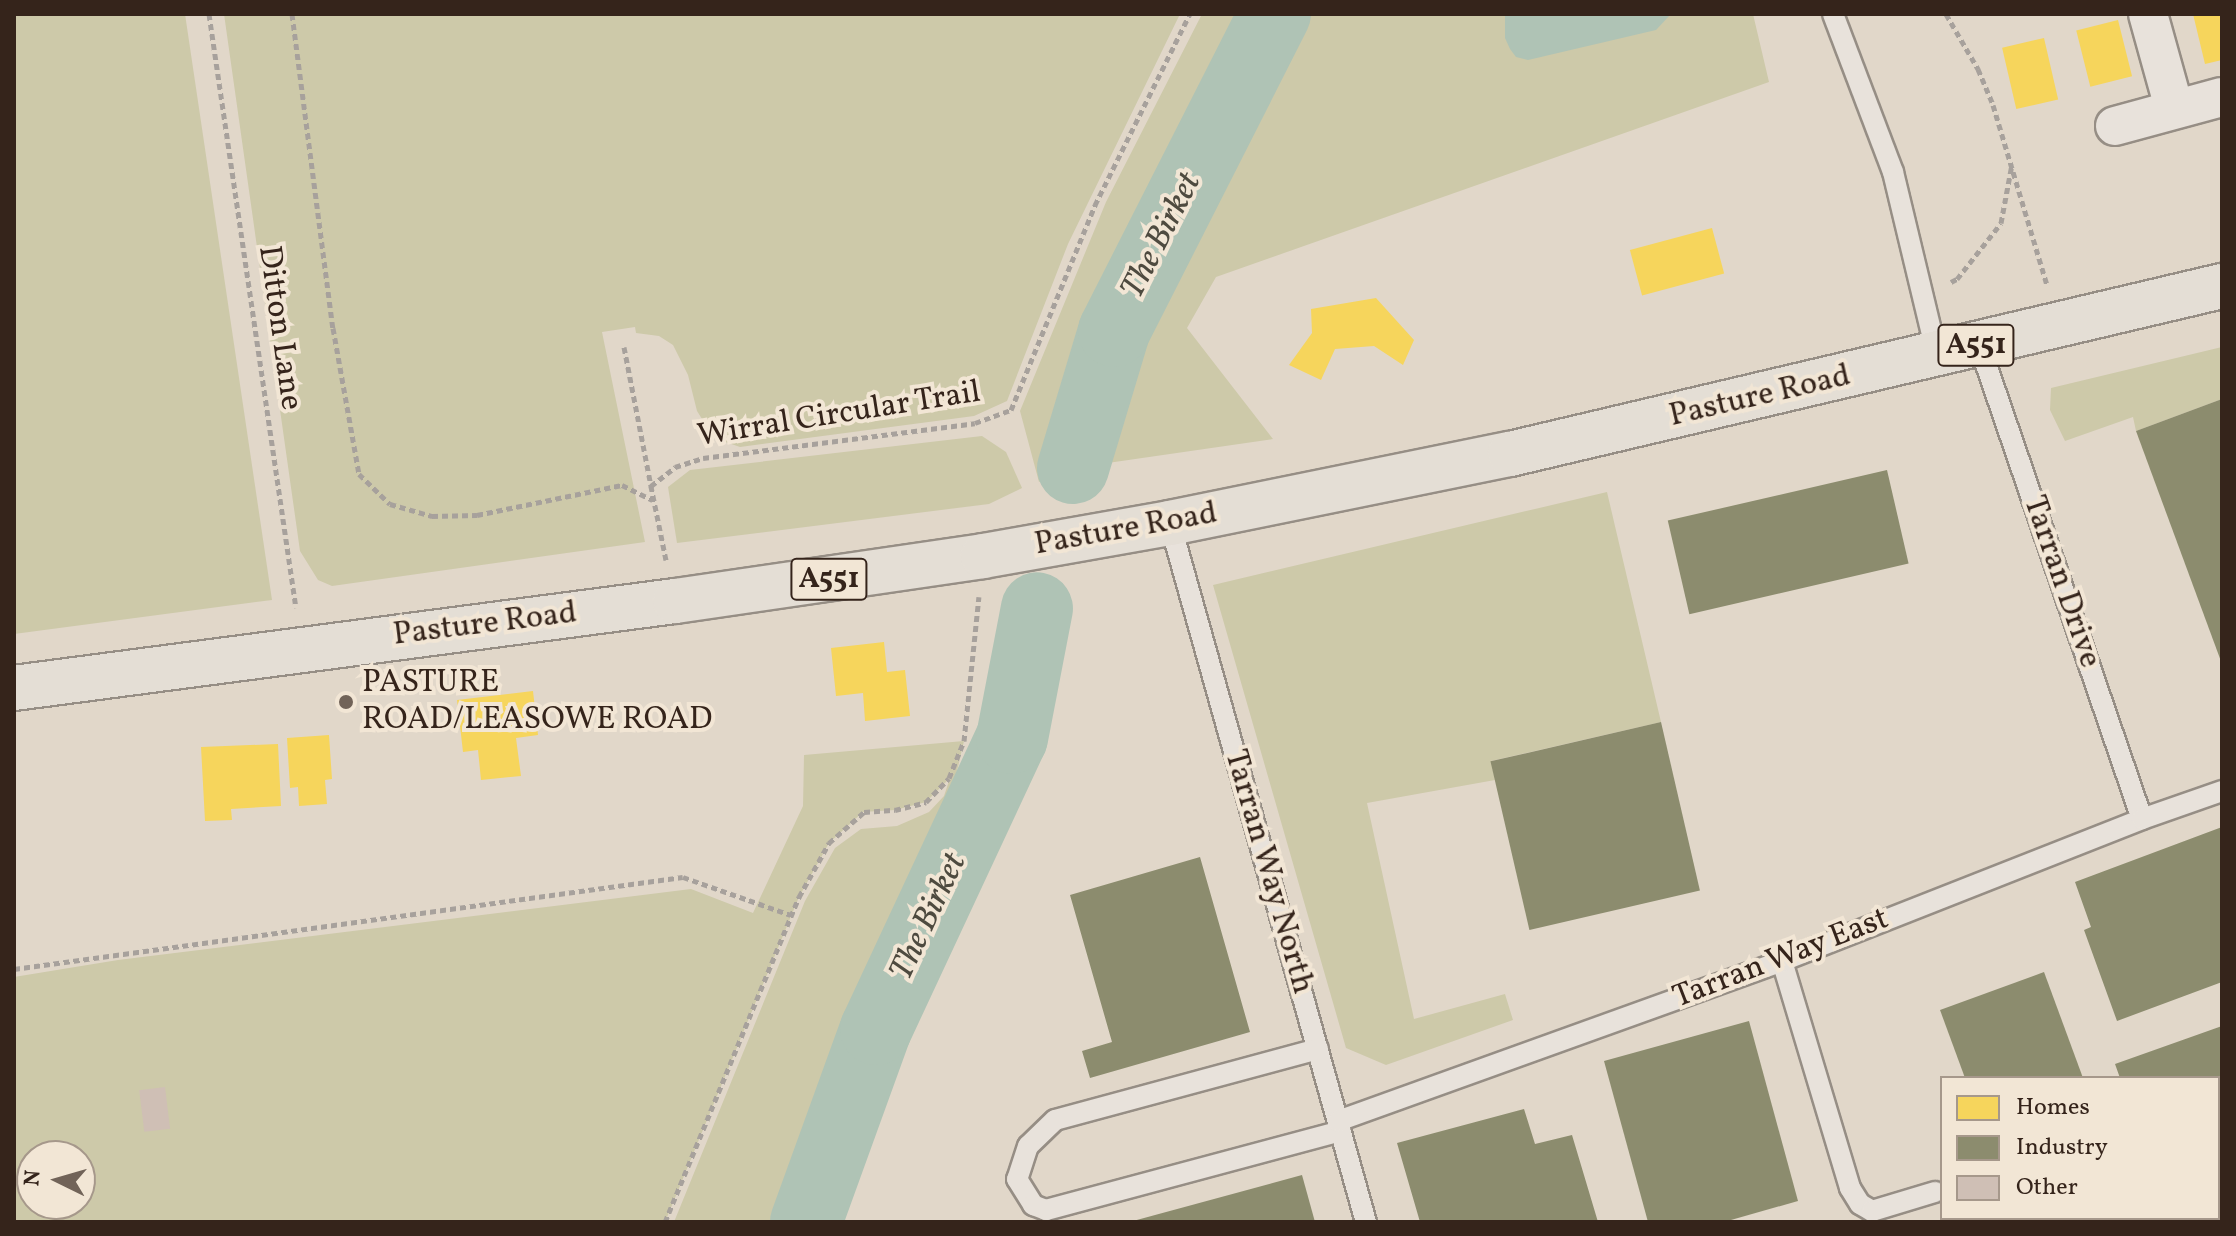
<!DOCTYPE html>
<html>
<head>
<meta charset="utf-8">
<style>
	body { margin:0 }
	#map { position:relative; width:2236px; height:1236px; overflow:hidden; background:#e1d7c9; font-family:Vollkorn,serif }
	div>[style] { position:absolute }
	.green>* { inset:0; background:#cdc9a9 }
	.water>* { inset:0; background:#afc3b5 }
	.homes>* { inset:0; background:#f6d55c; transform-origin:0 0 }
	.industry>* { inset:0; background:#8c8c6e; transform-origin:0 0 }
	.river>* { height:72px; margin:-36px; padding:0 36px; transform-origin:36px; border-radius:36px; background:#afc3b5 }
	.building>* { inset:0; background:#cfbfb5; transform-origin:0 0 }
	.path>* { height:5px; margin-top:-2.5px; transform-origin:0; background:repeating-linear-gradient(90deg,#a7a19c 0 6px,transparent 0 10px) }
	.roads { filter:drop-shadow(2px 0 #968e85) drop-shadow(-2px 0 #968e85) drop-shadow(0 2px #968e85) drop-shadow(0 -2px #968e85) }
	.lane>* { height:20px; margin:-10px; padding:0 10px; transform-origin:10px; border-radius:10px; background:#e8e2db }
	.street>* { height:38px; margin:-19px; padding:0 19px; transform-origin:19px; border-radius:19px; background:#e8e2db }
	.primary>* { height:44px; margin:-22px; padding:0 22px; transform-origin:22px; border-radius:22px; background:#e4ded5 }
	.dots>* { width:22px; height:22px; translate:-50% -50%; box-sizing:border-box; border:4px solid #f2e6d5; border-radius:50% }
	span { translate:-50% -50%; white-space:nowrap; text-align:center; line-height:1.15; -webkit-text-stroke:8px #f2e6d5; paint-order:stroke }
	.shield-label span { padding:2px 6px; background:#f2e6d5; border:2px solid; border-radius:6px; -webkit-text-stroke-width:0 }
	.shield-label { font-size:30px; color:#35241b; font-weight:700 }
	.street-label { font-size:32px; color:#35241b }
	.poi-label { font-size:32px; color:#35241b }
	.left { translate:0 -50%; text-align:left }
	.water-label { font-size:34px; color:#4e4a3f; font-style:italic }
	.frame { position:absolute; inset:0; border:16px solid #35241b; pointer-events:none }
	.legend { position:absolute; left:1940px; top:1076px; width:280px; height:144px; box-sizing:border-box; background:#f2e6d5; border:2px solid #a6988b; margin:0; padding:10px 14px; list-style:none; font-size:24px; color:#35241b }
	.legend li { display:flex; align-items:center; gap:16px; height:40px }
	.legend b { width:40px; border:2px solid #a6988b }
	.north { position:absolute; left:16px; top:1140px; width:80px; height:80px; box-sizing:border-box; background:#f2e6d5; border:2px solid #a6988b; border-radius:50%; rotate:275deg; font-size:22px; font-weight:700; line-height:32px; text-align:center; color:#35241b }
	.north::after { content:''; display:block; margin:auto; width:28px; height:36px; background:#716358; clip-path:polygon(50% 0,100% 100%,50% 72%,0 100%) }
</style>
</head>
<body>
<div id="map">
	<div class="green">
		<div style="clip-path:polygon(14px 14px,185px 14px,272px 600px,14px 634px)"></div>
		<div style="clip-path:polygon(224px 14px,1180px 14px,1068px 244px,1007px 401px,974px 416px,740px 447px,714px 438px,697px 411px,688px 375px,673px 345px,659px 336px,636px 333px,635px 327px,602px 332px,645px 542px,332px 586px,318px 580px,300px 551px)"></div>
		<div style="clip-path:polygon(1202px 14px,1753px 14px,1769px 82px,1216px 277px,1187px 328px,1273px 439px,1073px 468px,1039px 482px,1020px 411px,1106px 202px)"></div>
		<div style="clip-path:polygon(2222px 347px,2222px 399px,2136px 431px,2133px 417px,2065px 441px,2050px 410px,2051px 388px)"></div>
		<div style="clip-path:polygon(982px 436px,1006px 452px,1022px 488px,989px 504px,677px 543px,668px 487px,690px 470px)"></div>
		<div style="clip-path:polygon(1607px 492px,1661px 722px,1491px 761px,1495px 780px,1367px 803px,1414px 1019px,1505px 994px,1513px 1020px,1386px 1065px,1346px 1048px,1213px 585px)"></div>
		<div style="clip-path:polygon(evenodd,964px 741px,944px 827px,811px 1110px,772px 1222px,674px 1222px,805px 901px,835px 848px,861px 829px,897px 826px,929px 812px,944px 796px,950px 778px,926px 802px,895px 810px,863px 812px,829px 843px,799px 897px,665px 1222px,14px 1222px,14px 977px,118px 960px,691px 889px,753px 913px,803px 806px,804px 755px,964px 741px,32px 1156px,80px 1156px,80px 1204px,32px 1204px,32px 1156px)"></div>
	</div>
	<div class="water">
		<div style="clip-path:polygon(1505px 14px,1671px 14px,1656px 30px,1528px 60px,1516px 57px,1510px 49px,1505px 38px)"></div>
	</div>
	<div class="homes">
		<div style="clip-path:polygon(2193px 14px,2222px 14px,2222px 60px,2205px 64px)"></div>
		<div style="left:2118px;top:20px;width:58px;height:43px;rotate:76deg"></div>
		<div style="left:2044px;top:38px;width:63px;height:43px;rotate:77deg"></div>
		<div style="left:1712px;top:228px;width:47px;height:85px;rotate:75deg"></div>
		<div style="clip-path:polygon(1376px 298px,1414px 340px,1403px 365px,1374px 346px,1335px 349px,1321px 380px,1289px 365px,1312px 333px,1311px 309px)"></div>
		<div style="clip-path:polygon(884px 642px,887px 672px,905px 670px,910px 716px,865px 721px,863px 693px,836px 696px,831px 648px)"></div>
		<div style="clip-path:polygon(533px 691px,538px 735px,516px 738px,521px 776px,481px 780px,478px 750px,463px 752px,457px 700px)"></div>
		<div style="clip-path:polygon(329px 735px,332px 779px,325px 780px,327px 804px,299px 806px,298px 787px,290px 788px,287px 738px)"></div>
		<div style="clip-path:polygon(278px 744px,281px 806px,231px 809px,232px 820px,205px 821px,201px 747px)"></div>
	</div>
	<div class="industry">
		<div style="clip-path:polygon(2222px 399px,2222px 664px,2136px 431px)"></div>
		<div style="left:1887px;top:470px;width:96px;height:225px;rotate:77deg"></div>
		<div style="left:1661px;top:722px;width:173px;height:175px;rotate:77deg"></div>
		<div style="clip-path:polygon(2222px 827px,2222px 982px,2117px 1021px,2084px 930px,2091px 927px,2075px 882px)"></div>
		<div style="clip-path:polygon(1200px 857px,1250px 1032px,1090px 1078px,1082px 1051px,1112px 1042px,1070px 895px)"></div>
		<div style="clip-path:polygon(2044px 972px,2083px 1078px,1965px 1078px,1940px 1010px)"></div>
		<div style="clip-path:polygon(1749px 1021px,1798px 1201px,1724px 1222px,1648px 1222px,1604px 1061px)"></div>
		<div style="clip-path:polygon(2222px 1026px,2222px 1121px,2218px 1122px,2218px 1078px,2120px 1078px,2115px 1064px)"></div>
		<div style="clip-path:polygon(1524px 1109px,1535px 1144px,1572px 1135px,1598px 1222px,1420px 1222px,1397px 1143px)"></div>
		<div style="left:2222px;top:1137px;width:61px;height:4px;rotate:90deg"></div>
		<div style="clip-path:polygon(1302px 1175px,1315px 1222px,1133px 1222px,1133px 1221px)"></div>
	</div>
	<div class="river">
		<div style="left:1073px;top:468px;width:143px;rotate:-73.3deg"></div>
		<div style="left:1114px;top:331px;width:356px;rotate:-63.1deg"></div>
		<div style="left:806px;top:1222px;width:205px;rotate:-70.1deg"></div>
		<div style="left:876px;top:1029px;width:321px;rotate:-65deg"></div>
		<div style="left:1012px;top:738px;width:132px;rotate:-79.1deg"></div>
	</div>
	<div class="building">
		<div style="left:165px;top:1087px;width:42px;height:26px;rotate:83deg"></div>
	</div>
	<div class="path">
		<div style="left:209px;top:14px;width:600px;rotate:81.67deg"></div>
		<div style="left:292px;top:14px;width:317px;rotate:82.6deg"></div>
		<div style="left:333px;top:328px;width:148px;rotate:79.9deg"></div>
		<div style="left:359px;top:474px;width:43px;rotate:44.1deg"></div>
		<div style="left:390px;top:504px;width:44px;rotate:15.9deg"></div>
		<div style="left:432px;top:516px;width:45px;rotate:-1.3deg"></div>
		<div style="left:477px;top:515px;width:148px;rotate:-11.7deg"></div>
		<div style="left:622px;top:485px;width:34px;rotate:26deg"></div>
		<div style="left:1946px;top:14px;width:64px;rotate:59.8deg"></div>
		<div style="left:1978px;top:69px;width:39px;rotate:67deg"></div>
		<div style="left:1993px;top:105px;width:188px;rotate:73.3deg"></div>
		<div style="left:1951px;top:282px;width:7px;rotate:-27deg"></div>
		<div style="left:1957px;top:279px;width:71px;rotate:-51.8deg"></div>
		<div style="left:2001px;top:223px;width:60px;rotate:-79.4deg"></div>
		<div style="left:624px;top:347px;width:142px;rotate:79deg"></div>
		<div style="left:666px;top:560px;width:76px;rotate:-101.5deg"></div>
		<div style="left:651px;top:486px;width:31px;rotate:-38deg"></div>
		<div style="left:675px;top:467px;width:29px;rotate:-18deg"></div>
		<div style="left:703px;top:458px;width:274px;rotate:-7.3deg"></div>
		<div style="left:975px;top:423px;width:38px;rotate:-20deg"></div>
		<div style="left:1011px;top:410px;width:222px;rotate:-67.7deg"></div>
		<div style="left:1095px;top:205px;width:213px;rotate:-63.6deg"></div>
		<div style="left:14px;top:969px;width:675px;rotate:-7.83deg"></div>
		<div style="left:683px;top:877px;width:114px;rotate:19.4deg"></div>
		<div style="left:665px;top:1222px;width:352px;rotate:-67.6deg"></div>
		<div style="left:799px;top:897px;width:62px;rotate:-60.9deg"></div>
		<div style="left:829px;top:843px;width:47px;rotate:-41.5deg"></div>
		<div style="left:864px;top:812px;width:31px;rotate:-4deg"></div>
		<div style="left:895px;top:810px;width:32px;rotate:-14deg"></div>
		<div style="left:926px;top:802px;width:33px;rotate:-46deg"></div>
		<div style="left:949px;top:778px;width:40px;rotate:-68deg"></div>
		<div style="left:964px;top:741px;width:145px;rotate:-84.1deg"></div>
	</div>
	<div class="roads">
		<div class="lane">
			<div style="left:1833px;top:14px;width:169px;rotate:69.2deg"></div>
			<div style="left:1893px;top:172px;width:188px;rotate:76.5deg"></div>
			<div style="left:1979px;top:344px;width:502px;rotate:71.06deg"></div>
			<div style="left:1170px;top:523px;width:726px;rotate:74.34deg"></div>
			<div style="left:1782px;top:961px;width:237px;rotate:73.3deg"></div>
			<div style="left:1850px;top:1188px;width:19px;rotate:58deg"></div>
			<div style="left:1860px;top:1204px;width:14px;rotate:30deg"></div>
			<div style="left:1872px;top:1211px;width:66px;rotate:-16.8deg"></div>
			<div style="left:1318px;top:1049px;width:272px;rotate:164.9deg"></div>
			<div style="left:1055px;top:1120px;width:37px;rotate:136deg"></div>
			<div style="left:1028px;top:1146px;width:35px;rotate:108deg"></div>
			<div style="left:1017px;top:1179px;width:31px;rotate:58deg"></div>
			<div style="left:1033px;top:1205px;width:14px;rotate:21deg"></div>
			<div style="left:1046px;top:1210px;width:305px;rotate:-15deg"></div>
			<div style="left:1338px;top:1121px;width:472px;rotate:-19.8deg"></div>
			<div style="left:1782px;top:961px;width:387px;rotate:-21.5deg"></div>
			<div style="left:2142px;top:819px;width:85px;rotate:-19.3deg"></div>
		</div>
		<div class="street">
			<div style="left:2148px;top:14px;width:98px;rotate:74.5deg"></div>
			<div style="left:2115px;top:126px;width:111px;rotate:-15.2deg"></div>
		</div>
		<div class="primary">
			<div style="left:14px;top:688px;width:667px;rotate:-7.5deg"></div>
			<div style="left:675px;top:601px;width:311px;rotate:-8.3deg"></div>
			<div style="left:983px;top:556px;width:190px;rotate:-10deg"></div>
			<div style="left:1170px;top:523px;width:347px;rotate:-11.5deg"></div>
			<div style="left:1510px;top:454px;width:732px;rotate:-13.28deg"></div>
		</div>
	</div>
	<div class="dots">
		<div style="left:346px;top:702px;background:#716358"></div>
	</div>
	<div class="shield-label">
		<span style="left:1976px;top:345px">A551</span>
		<span style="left:829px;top:579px">A551</span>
	</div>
	<div class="street-label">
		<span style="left:279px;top:328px;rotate:82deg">Ditton Lane</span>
		<span style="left:1760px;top:397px;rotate:-13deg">Pasture Road</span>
		<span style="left:839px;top:415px;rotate:-9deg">Wirral Circular Trail</span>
		<span style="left:1126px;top:530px;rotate:-10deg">Pasture Road</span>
		<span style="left:2061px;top:582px;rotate:71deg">Tarran Drive</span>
		<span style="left:485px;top:625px;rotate:-7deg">Pasture Road</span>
		<span style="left:1268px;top:872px;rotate:74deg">Tarran Way North</span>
		<span style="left:1781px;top:959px;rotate:-21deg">Tarran Way East</span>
	</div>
	<div class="poi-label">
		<span class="left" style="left:362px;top:702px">PASTURE<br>ROAD/LEASOWE ROAD</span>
	</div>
	<div class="water-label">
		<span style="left:1162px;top:236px;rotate:-63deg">The Birket</span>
		<span style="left:929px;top:917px;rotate:-65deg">The Birket</span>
	</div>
	<div class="frame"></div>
	<ul class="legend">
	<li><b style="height:22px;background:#f6d55c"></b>Homes</li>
	<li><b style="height:22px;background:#8c8c6e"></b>Industry</li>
	<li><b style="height:22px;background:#cfbfb5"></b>Other</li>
	</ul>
	<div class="north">N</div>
</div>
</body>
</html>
